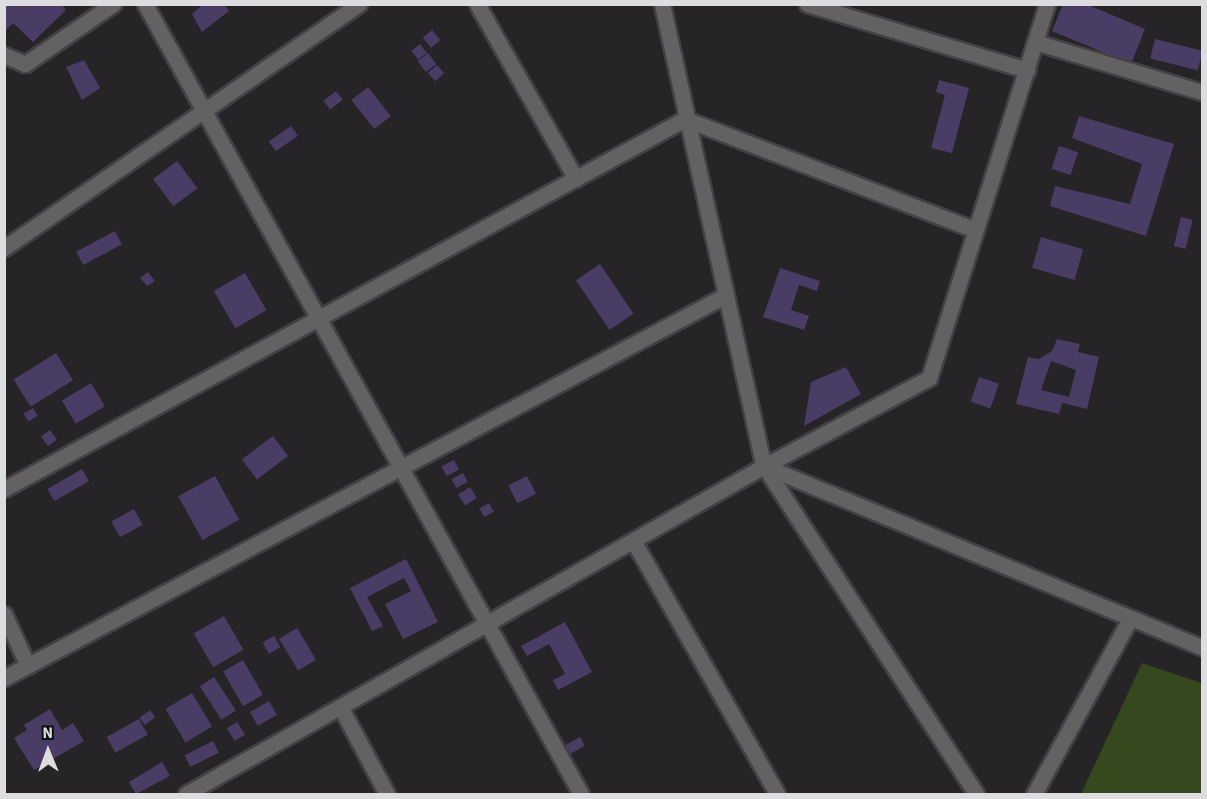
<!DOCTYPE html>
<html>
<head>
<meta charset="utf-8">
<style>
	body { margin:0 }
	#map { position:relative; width:1207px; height:799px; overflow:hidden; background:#272428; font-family:"Source Sans 3",sans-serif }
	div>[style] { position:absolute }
	.green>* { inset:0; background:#35481e }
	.building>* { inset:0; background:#493c65; transform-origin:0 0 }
	.roads { filter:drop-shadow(2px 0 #444145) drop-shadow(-2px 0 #444145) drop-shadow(0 2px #444145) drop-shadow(0 -2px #444145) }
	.street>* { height:15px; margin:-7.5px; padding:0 7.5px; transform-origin:7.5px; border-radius:7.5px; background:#636161 }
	span { translate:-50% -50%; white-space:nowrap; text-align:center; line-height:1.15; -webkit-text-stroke:6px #0f0e10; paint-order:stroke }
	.frame { position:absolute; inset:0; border:6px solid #dddcde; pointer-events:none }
	.north { position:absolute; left:18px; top:721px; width:60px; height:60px; -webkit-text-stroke:4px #0f0e10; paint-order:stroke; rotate:359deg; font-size:16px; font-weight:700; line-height:24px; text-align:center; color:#dddcde }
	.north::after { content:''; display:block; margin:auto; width:21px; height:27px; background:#dddcde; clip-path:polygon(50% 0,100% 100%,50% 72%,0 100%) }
</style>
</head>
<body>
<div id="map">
	<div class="green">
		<div style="clip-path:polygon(1142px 663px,1202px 683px,1202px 794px,1081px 794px)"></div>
	</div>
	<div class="building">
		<div style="clip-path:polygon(4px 4px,61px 4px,66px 10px,33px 42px,13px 23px,4px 32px)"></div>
		<div style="clip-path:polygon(203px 4px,224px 4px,229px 11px,202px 32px,192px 14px)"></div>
		<div style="clip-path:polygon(1063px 4px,1086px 4px,1145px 29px,1131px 64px,1052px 31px)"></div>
		<div style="left:432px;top:30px;width:13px;height:12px;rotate:51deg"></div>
		<div style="left:1155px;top:39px;width:49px;height:20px;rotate:14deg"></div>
		<div style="left:420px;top:44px;width:11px;height:11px;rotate:52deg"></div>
		<div style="left:428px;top:53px;width:14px;height:13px;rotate:54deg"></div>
		<div style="clip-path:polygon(84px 60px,100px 88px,82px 100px,66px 67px)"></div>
		<div style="left:437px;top:65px;width:11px;height:12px;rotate:49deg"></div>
		<div style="clip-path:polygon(939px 80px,969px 88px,952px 153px,931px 148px,945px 95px,936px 92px)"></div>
		<div style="left:368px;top:87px;width:37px;height:21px;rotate:52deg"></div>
		<div style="left:336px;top:91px;width:11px;height:16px;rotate:52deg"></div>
		<div style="clip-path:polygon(1079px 116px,1174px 144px,1146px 236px,1050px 206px,1055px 186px,1130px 204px,1142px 164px,1072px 138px)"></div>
		<div style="left:291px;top:126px;width:12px;height:27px;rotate:55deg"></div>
		<div style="left:1059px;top:146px;width:20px;height:24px;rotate:18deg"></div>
		<div style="left:177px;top:161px;width:34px;height:30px;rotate:53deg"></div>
		<div style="left:1181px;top:217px;width:12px;height:30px;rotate:14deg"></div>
		<div style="left:115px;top:231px;width:15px;height:44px;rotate:62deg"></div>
		<div style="left:1041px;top:237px;width:44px;height:32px;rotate:16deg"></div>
		<div style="left:600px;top:264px;width:60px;height:29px;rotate:56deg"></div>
		<div style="clip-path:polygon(780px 268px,820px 281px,817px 291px,799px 285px,791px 310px,809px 316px,804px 330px,763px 317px)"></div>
		<div style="clip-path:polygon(148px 272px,155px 281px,147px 286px,140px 278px)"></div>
		<div style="left:245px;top:273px;width:43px;height:36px;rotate:60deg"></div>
		<div style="clip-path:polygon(evenodd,1057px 339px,1080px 344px,1078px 352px,1099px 357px,1087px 409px,1062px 403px,1059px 414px,1016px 404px,1028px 357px,1039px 359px,1052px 351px,1057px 339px,1051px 361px,1076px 370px,1069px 397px,1041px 390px,1051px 361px)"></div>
		<div style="left:56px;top:353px;width:32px;height:50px;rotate:58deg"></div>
		<div style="clip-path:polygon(846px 367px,861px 394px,804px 426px,811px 382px)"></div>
		<div style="left:979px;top:377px;width:21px;height:26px;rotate:19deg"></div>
		<div style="left:91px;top:383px;width:27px;height:34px;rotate:59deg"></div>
		<div style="left:33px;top:408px;width:9px;height:11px;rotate:58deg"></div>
		<div style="left:50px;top:430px;width:12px;height:11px;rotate:55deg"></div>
		<div style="left:273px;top:436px;width:25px;height:39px;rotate:53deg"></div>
		<div style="left:454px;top:460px;width:11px;height:14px;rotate:63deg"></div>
		<div style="left:82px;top:469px;width:14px;height:40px;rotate:60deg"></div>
		<div style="left:463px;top:473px;width:10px;height:13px;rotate:61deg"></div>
		<div style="left:215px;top:476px;width:50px;height:42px;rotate:61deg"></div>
		<div style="left:527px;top:476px;width:20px;height:21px;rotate:63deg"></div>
		<div style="left:470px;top:487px;width:13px;height:14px;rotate:58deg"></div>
		<div style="left:489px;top:503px;width:10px;height:11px;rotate:61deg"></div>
		<div style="left:134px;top:509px;width:18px;height:26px;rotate:61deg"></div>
		<div style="clip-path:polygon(406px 559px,438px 622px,403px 639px,385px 604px,411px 591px,404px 578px,367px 597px,383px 626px,372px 631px,350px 588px)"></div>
		<div style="left:224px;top:616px;width:39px;height:35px;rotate:60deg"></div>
		<div style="clip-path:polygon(565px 622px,592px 672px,558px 690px,553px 680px,565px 674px,549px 644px,527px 656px,521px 646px)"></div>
		<div style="left:297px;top:628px;width:37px;height:21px;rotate:59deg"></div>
		<div style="left:274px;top:636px;width:13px;height:13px;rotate:61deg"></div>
		<div style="left:243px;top:660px;width:40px;height:23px;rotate:60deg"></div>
		<div style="left:214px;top:677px;width:40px;height:17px;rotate:57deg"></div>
		<div style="left:192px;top:693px;width:39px;height:31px;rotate:59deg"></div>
		<div style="left:269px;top:701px;width:16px;height:22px;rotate:60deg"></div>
		<div style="clip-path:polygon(50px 709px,62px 730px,73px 723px,84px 741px,34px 770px,14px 738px,27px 730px,24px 725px)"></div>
		<div style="left:150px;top:710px;width:9px;height:13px;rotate:54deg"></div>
		<div style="left:139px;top:719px;width:18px;height:37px;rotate:61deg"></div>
		<div style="left:237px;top:722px;width:15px;height:12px;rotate:58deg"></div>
		<div style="left:580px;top:737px;width:10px;height:20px;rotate:61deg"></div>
		<div style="left:213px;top:741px;width:13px;height:32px;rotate:63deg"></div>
		<div style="clip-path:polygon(162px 762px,170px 776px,136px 794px,129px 782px)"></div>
	</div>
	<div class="roads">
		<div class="street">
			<div style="left:145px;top:4px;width:902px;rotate:61.11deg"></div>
			<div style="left:477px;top:4px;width:201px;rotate:60.5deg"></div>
			<div style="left:662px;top:4px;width:473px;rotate:77.6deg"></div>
			<div style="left:764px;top:466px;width:391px;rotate:57.1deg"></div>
			<div style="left:807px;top:4px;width:230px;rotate:16.7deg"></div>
			<div style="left:1035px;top:42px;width:174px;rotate:16.7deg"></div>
			<div style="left:4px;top:55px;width:23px;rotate:23deg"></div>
			<div style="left:25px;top:64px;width:107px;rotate:-34.3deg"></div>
			<div style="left:4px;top:248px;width:431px;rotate:-34.5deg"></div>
			<div style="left:764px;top:466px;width:474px;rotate:22.5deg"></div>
			<div style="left:4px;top:489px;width:775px;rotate:-28.52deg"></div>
			<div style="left:685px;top:119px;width:311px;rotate:20.9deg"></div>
			<div style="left:634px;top:542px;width:290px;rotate:60.4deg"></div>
			<div style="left:4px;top:614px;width:57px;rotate:65.2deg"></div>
			<div style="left:4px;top:678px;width:817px;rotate:-27.94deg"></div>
			<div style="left:341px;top:708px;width:98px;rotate:61.9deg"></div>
			<div style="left:186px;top:794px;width:665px;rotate:-29.57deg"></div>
			<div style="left:764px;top:466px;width:187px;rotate:-28.1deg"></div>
			<div style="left:929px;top:378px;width:392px;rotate:-72.5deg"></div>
			<div style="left:1034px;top:794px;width:200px;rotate:-61.3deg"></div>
		</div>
	</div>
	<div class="frame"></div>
	<div class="north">N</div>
</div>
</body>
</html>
